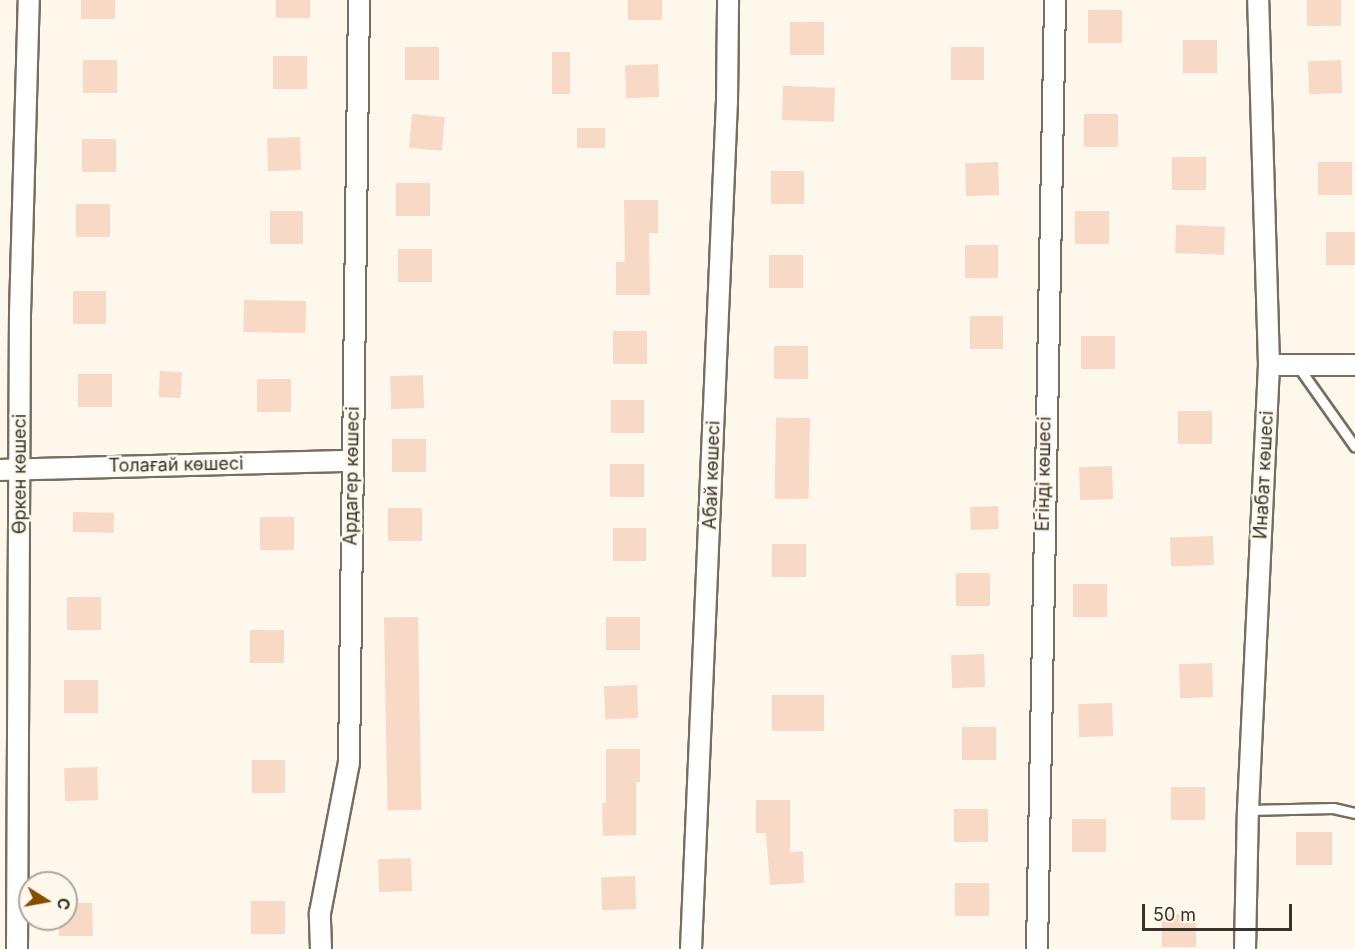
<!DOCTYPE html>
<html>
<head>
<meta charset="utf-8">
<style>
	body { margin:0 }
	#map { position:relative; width:1355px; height:949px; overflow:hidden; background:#fef7ec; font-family:Inter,sans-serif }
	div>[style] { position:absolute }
	.building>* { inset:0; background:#f7d9c5; transform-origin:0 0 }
	.roads { filter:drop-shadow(2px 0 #786e5e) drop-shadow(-2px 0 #786e5e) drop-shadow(0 2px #786e5e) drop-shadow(0 -2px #786e5e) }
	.lane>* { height:9px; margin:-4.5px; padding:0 4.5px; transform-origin:4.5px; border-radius:4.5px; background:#fff }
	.street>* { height:20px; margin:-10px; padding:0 10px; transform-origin:10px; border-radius:10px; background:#fff }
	span { translate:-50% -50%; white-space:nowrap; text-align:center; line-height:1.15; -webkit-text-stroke:5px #fef7ec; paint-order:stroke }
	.street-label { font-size:18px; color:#37332b }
	.north { position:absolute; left:18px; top:871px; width:60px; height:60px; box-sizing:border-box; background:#fef7ec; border:2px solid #aea99f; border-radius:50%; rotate:101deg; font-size:16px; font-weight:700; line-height:24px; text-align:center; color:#37332b }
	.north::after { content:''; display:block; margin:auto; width:21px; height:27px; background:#854d00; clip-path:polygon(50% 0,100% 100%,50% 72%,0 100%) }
	.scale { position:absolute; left:1142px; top:904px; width:150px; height:27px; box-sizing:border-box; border:3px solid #37332b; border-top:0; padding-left:8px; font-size:18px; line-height:21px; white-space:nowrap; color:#37332b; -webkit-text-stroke:4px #fef7ec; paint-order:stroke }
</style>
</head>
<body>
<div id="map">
	<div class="building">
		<div style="left:81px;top:0;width:34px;height:19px"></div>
		<div style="left:276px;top:0;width:34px;height:18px"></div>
		<div style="left:628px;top:0;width:34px;height:20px"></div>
		<div style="left:1307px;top:0;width:34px;height:26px"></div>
		<div style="left:1088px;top:10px;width:34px;height:33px"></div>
		<div style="left:824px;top:22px;width:33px;height:34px;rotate:90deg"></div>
		<div style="left:1217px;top:40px;width:33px;height:34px;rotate:90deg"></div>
		<div style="left:405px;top:47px;width:34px;height:33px"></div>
		<div style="left:951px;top:47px;width:33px;height:33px"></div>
		<div style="left:552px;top:52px;width:18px;height:42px"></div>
		<div style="left:307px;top:56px;width:33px;height:34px;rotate:90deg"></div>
		<div style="left:83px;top:60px;width:34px;height:33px"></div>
		<div style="left:1341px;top:60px;width:33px;height:33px;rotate:88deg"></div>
		<div style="left:658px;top:64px;width:33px;height:33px;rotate:88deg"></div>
		<div style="left:783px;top:86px;width:52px;height:34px;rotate:2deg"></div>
		<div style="left:412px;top:114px;width:33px;height:34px;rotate:5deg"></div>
		<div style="left:1118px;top:114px;width:33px;height:34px;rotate:90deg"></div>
		<div style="left:577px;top:128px;width:28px;height:20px"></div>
		<div style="left:300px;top:137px;width:33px;height:33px;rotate:88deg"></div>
		<div style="left:116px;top:139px;width:33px;height:34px;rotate:90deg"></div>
		<div style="left:1206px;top:157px;width:33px;height:34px;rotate:90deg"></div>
		<div style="left:998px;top:162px;width:33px;height:33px;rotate:88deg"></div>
		<div style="left:1352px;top:162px;width:33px;height:34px;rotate:90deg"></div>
		<div style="left:771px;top:171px;width:33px;height:33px"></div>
		<div style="left:396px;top:183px;width:34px;height:33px"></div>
		<div style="clip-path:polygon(624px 200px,658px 200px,658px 233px,649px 233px,650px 295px,616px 295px,616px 262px,625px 262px)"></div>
		<div style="left:76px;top:204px;width:34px;height:33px"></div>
		<div style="left:270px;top:211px;width:33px;height:33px"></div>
		<div style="left:1075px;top:211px;width:34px;height:33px"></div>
		<div style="left:1176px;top:225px;width:49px;height:28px;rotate:2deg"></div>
		<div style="left:1326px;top:232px;width:29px;height:33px"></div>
		<div style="left:965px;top:245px;width:33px;height:33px"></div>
		<div style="left:398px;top:249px;width:34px;height:33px"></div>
		<div style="left:803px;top:255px;width:33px;height:34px;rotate:90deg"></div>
		<div style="left:73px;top:291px;width:33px;height:33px"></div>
		<div style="left:244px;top:300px;width:62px;height:32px;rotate:1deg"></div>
		<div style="left:970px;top:316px;width:33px;height:33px"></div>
		<div style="left:647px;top:331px;width:33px;height:34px;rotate:90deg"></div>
		<div style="left:1115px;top:336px;width:33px;height:34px;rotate:90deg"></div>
		<div style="left:808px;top:346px;width:33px;height:34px;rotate:90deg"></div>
		<div style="left:160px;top:371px;width:22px;height:26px;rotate:3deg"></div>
		<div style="left:112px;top:374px;width:33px;height:34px;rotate:90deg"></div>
		<div style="left:423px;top:375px;width:33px;height:33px;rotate:88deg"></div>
		<div style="left:291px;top:379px;width:33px;height:34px;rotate:90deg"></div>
		<div style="left:611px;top:400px;width:33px;height:33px"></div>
		<div style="left:1212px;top:411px;width:33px;height:34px;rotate:90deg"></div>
		<div style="left:810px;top:418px;width:81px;height:34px;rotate:91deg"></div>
		<div style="left:426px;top:439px;width:33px;height:34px;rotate:90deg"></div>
		<div style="left:644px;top:464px;width:33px;height:34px;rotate:90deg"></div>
		<div style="left:1112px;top:466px;width:33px;height:33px;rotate:88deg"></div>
		<div style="left:998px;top:506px;width:23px;height:28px;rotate:88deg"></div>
		<div style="left:422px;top:508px;width:33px;height:34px;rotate:90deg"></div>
		<div style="left:73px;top:512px;width:41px;height:20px;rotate:1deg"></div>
		<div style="left:294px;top:517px;width:33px;height:34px;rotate:90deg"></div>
		<div style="left:613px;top:528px;width:33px;height:33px"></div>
		<div style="left:1213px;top:536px;width:29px;height:43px;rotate:88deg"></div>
		<div style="left:806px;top:544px;width:33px;height:34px;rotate:90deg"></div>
		<div style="left:990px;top:573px;width:33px;height:34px;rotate:90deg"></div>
		<div style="left:1073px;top:584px;width:34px;height:33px"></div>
		<div style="left:101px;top:597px;width:33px;height:34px;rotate:90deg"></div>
		<div style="left:418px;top:617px;width:193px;height:34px;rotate:89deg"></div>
		<div style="left:606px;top:617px;width:34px;height:33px"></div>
		<div style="left:250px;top:630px;width:34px;height:33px"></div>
		<div style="left:984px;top:654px;width:33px;height:33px;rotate:88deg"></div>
		<div style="left:1212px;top:663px;width:34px;height:33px;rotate:88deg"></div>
		<div style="left:98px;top:680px;width:33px;height:34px;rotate:90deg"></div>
		<div style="left:637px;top:685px;width:33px;height:33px;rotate:88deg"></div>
		<div style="left:824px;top:695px;width:36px;height:52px;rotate:90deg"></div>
		<div style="left:1112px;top:703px;width:33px;height:34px;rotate:88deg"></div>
		<div style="left:962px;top:727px;width:34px;height:33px"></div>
		<div style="clip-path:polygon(606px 749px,640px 749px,640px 782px,636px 782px,636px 835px,603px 836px,602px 803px,606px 803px)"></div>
		<div style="left:252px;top:760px;width:33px;height:33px"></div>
		<div style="left:97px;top:767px;width:33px;height:33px;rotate:88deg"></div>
		<div style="left:1205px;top:787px;width:33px;height:34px;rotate:90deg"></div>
		<div style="clip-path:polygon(756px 800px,790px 800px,790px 852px,803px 851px,804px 883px,770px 885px,766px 833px,756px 833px)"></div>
		<div style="left:954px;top:809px;width:34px;height:33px"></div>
		<div style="left:1106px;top:819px;width:33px;height:34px;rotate:90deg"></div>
		<div style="left:1296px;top:832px;width:36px;height:33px"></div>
		<div style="left:411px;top:858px;width:33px;height:33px;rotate:88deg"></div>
		<div style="left:635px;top:876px;width:33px;height:34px;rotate:88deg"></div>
		<div style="left:955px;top:883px;width:34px;height:33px"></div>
		<div style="left:285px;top:901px;width:33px;height:34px;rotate:90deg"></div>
		<div style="clip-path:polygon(66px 903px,92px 903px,93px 936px,59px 936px,59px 919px,66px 919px)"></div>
		<div style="left:1162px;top:914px;width:34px;height:33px"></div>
	</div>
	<div class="roads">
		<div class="lane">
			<div style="left:1297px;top:365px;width:100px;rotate:54.7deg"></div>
			<div style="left:1248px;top:810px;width:85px;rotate:-1.3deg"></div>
			<div style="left:1333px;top:808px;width:23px;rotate:13deg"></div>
		</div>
		<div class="street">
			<div style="left:1269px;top:365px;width:86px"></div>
			<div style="left:0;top:470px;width:352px;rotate:-1.5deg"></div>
			<div style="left:17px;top:949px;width:635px;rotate:-89.73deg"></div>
			<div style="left:20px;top:314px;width:314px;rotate:-88.4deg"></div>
			<div style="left:321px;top:949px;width:36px;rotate:-92deg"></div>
			<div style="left:320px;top:913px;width:153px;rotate:-79.1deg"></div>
			<div style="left:349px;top:763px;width:763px;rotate:-89.25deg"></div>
			<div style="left:691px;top:949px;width:848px;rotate:-87.57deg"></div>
			<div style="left:727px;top:102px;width:102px;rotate:-89.4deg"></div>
			<div style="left:1037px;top:949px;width:949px;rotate:-88.91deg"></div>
			<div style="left:1245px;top:949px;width:139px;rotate:-88.8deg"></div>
			<div style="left:1248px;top:810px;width:445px;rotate:-87.3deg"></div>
			<div style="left:1269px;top:365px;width:365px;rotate:-91.7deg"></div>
		</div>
	</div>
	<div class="street-label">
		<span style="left:176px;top:465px;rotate:-1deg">Толағай көшесі</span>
		<span style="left:20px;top:474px;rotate:-90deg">Өркен көшесі</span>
		<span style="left:1044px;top:474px;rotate:-89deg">Егінді көшесі</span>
		<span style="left:712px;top:475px;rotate:-88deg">Абай көшесі</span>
		<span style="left:1264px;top:475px;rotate:-87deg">Инабат көшесі</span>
		<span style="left:352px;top:476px;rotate:-89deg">Ардагер көшесі</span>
	</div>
	<div class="north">С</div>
	<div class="scale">50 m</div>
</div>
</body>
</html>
